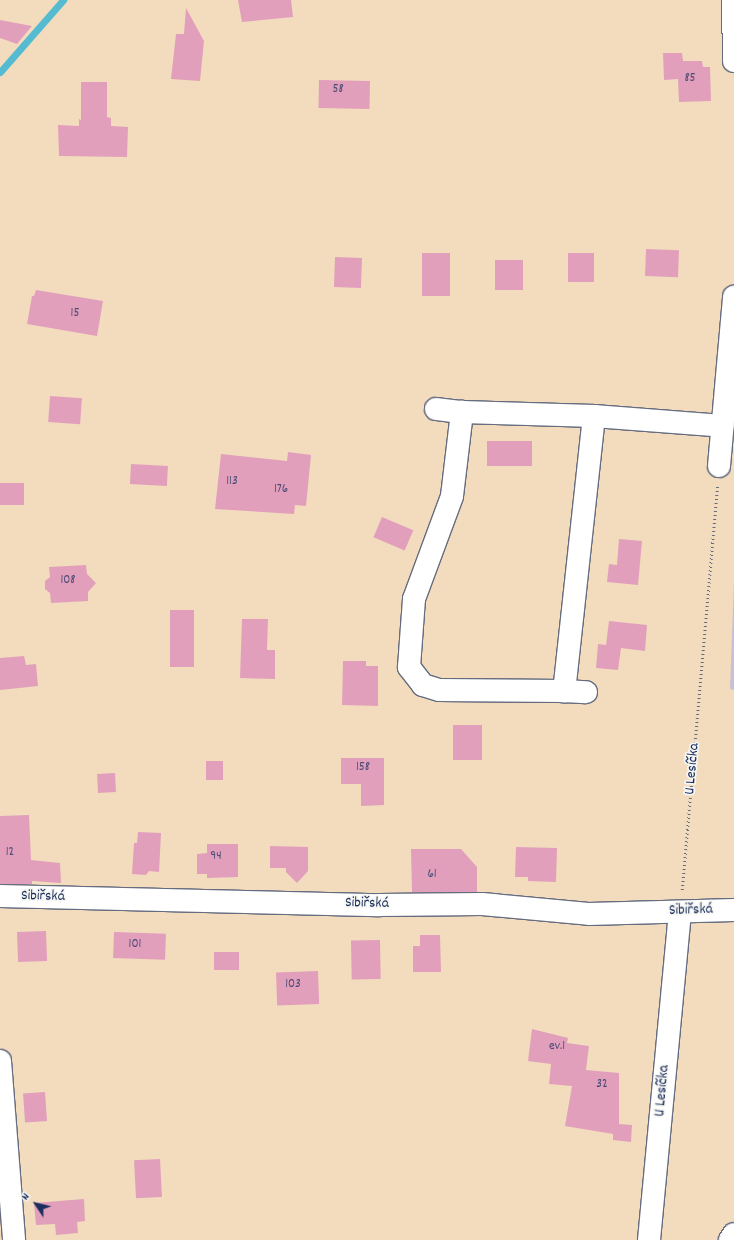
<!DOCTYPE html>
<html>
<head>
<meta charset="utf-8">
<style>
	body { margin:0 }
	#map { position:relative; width:734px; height:1240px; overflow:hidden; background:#f2dcbd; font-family:Dekko,sans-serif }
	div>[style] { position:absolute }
	.industrial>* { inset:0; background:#cabfd6 }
	.stream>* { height:7px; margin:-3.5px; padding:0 3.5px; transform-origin:3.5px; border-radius:3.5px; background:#54bbd1 }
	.building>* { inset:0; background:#e19fbc; transform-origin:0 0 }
	.path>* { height:2.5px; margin-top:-1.25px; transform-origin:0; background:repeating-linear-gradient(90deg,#666c7f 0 1px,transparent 0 4px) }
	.roads { filter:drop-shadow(1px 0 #666c7f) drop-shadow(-1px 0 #666c7f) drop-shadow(0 1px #666c7f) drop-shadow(0 -1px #666c7f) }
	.minor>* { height:22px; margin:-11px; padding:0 11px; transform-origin:11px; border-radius:11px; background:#fff }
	span { translate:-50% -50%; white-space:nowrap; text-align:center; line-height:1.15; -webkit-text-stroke:3.5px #f6f6f2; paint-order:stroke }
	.number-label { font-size:13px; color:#4c4b76 }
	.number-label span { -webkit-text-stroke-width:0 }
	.street-label { font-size:15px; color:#1b2f5e }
	.north { position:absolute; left:16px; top:1184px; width:40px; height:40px; -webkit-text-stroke:3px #f6f6f2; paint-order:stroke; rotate:305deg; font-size:11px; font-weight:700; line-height:16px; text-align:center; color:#1b2f5e }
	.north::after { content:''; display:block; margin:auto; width:14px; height:18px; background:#1b2f5e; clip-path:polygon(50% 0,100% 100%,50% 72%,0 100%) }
</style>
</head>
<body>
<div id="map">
	<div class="industrial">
		<div style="clip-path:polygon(734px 580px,734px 690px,730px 689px)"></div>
	</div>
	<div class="stream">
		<div style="left:0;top:72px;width:96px;rotate:-48.8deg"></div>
	</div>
	<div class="building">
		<div style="clip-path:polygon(238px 0,291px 0,293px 17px,242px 22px)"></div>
		<div style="clip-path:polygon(186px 8px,204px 41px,200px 81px,171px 79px,176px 34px,184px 34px)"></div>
		<div style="clip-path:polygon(0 20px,32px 26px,17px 44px,0 38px)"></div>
		<div style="clip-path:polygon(663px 53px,682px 53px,683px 61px,702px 61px,703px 67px,710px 67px,711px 101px,679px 102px,678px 79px,664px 80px)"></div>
		<div style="left:319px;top:80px;width:51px;height:28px;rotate:1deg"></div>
		<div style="clip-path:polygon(81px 82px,107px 82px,107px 117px,111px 118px,111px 126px,128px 127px,127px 157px,59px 156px,58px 125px,79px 126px,79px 119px,81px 120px)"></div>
		<div style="left:646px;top:249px;width:33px;height:27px;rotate:2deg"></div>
		<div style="left:422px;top:253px;width:28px;height:43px"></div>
		<div style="left:568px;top:253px;width:26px;height:29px"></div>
		<div style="left:335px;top:257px;width:27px;height:30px;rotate:2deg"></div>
		<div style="left:495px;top:260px;width:28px;height:30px"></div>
		<div style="clip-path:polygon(36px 290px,103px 301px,97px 336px,27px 324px,32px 296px,34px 296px)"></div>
		<div style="left:50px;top:396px;width:32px;height:26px;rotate:4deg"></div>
		<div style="left:487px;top:441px;width:45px;height:25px"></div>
		<div style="clip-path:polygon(288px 452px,311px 455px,306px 506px,295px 505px,294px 514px,215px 509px,221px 454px,287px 461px)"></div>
		<div style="left:131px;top:464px;width:37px;height:20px;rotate:3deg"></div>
		<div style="left:24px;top:483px;width:22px;height:24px;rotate:90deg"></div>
		<div style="left:382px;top:517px;width:34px;height:22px;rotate:23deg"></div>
		<div style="clip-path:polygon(619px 539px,642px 541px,638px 585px,607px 582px,609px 564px,617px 565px)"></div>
		<div style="clip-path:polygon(86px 565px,87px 574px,96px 583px,88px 592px,88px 601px,51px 603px,50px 593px,45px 589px,45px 581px,50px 577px,49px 567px)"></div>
		<div style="left:170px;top:610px;width:24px;height:57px"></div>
		<div style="clip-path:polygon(242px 619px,268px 619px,267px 650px,275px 650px,275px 679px,240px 678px)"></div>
		<div style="clip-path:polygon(609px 621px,647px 625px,645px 651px,621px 648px,618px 670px,596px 668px,598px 644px,606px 645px)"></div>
		<div style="clip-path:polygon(24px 656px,26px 665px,36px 664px,38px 686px,0 690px,0 658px)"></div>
		<div style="clip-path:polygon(343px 661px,366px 661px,366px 666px,378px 666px,378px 706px,342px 705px)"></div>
		<div style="left:453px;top:725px;width:29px;height:35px"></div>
		<div style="clip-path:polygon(341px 758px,384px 758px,384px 805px,361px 806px,361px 784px,341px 784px)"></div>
		<div style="left:223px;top:761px;width:19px;height:17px;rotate:90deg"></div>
		<div style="left:115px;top:773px;width:19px;height:18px;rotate:87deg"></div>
		<div style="clip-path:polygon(29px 815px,31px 860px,60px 863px,61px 883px,32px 881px,32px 884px,0 884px,0 816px)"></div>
		<div style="clip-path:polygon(138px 832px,161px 833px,159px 872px,149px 871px,146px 875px,132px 874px,134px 843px,137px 843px)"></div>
		<div style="clip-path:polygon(207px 844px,238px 844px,238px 877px,207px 878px,207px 874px,197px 874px,197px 854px,207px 853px)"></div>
		<div style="clip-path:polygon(270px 846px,308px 847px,308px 871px,297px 883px,286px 872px,286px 868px,270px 868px)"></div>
		<div style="clip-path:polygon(516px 847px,557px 848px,556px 882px,528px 881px,528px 877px,515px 877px)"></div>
		<div style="clip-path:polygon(411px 849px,461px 849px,477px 867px,477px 892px,412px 892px)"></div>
		<div style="left:46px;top:931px;width:30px;height:29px;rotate:88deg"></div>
		<div style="left:114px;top:932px;width:52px;height:26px;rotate:2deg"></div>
		<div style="clip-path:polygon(420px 935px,440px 935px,441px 972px,413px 972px,413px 946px,420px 946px)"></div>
		<div style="left:380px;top:940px;width:39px;height:29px;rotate:89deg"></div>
		<div style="left:239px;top:952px;width:18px;height:25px;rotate:90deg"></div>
		<div style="left:318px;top:971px;width:33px;height:42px;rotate:88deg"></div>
		<div style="clip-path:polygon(532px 1029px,568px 1038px,567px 1043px,589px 1046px,586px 1070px,619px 1073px,619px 1124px,632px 1125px,631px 1142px,613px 1140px,613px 1134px,565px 1126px,572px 1086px,549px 1084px,551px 1064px,528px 1061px)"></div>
		<div style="left:45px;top:1092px;width:29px;height:22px;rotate:86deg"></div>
		<div style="left:160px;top:1159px;width:38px;height:26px;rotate:87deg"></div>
		<div style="clip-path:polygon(84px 1199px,85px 1221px,77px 1222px,78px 1233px,56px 1235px,55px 1224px,36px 1225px,34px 1203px)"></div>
	</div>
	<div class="path">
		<div style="left:682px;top:890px;width:406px;rotate:-85deg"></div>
	</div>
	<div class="roads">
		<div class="minor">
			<div style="left:733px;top:0;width:61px;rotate:89.1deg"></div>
			<div style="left:436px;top:409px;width:26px;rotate:7deg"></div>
			<div style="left:594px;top:416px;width:277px;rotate:96.2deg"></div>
			<div style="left:564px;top:691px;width:125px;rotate:-179.5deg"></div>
			<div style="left:439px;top:690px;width:17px;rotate:-163deg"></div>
			<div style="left:423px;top:685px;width:23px;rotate:-128deg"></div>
			<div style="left:409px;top:667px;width:68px;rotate:-85.8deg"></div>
			<div style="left:414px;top:599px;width:110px;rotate:-69.7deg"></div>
			<div style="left:452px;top:496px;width:85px;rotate:-83.2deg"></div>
			<div style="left:462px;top:412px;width:132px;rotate:1.7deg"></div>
			<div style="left:594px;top:416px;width:129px;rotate:4.4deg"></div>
			<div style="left:719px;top:466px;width:170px;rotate:-84.9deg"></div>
			<div style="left:564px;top:691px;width:22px;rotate:3deg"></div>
			<div style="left:0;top:896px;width:379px;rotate:1.4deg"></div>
			<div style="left:379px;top:905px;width:103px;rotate:-0.6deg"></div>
			<div style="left:482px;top:904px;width:107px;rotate:5.3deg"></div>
			<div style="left:589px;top:914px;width:145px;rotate:-1.6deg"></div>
			<div style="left:0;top:1061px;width:180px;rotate:85.5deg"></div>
			<div style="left:649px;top:1240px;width:329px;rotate:-84.6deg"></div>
			<div style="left:730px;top:1240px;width:7px;rotate:-56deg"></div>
		</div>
	</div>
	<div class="number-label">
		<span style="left:690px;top:79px">85</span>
		<span style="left:338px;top:90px">58</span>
		<span style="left:75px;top:314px">15</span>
		<span style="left:232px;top:482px">113</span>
		<span style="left:281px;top:490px">176</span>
		<span style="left:68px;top:581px">108</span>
		<span style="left:363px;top:768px">158</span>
		<span style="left:10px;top:853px">12</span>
		<span style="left:216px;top:857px">94</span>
		<span style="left:432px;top:875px">61</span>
		<span style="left:135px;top:945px">101</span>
		<span style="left:293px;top:985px">103</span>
		<span style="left:557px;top:1047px">ev.1</span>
		<span style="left:602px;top:1085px">32</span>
	</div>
	<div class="street-label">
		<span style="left:693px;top:769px;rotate:-85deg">U Lesíčka</span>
		<span style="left:43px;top:897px;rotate:1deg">Sibiřská</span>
		<span style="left:367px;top:904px;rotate:1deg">Sibiřská</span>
		<span style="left:691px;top:911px;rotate:-2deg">Sibiřská</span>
		<span style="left:663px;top:1091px;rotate:-85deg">U Lesíčka</span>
	</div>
	<div class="north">N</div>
</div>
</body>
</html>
